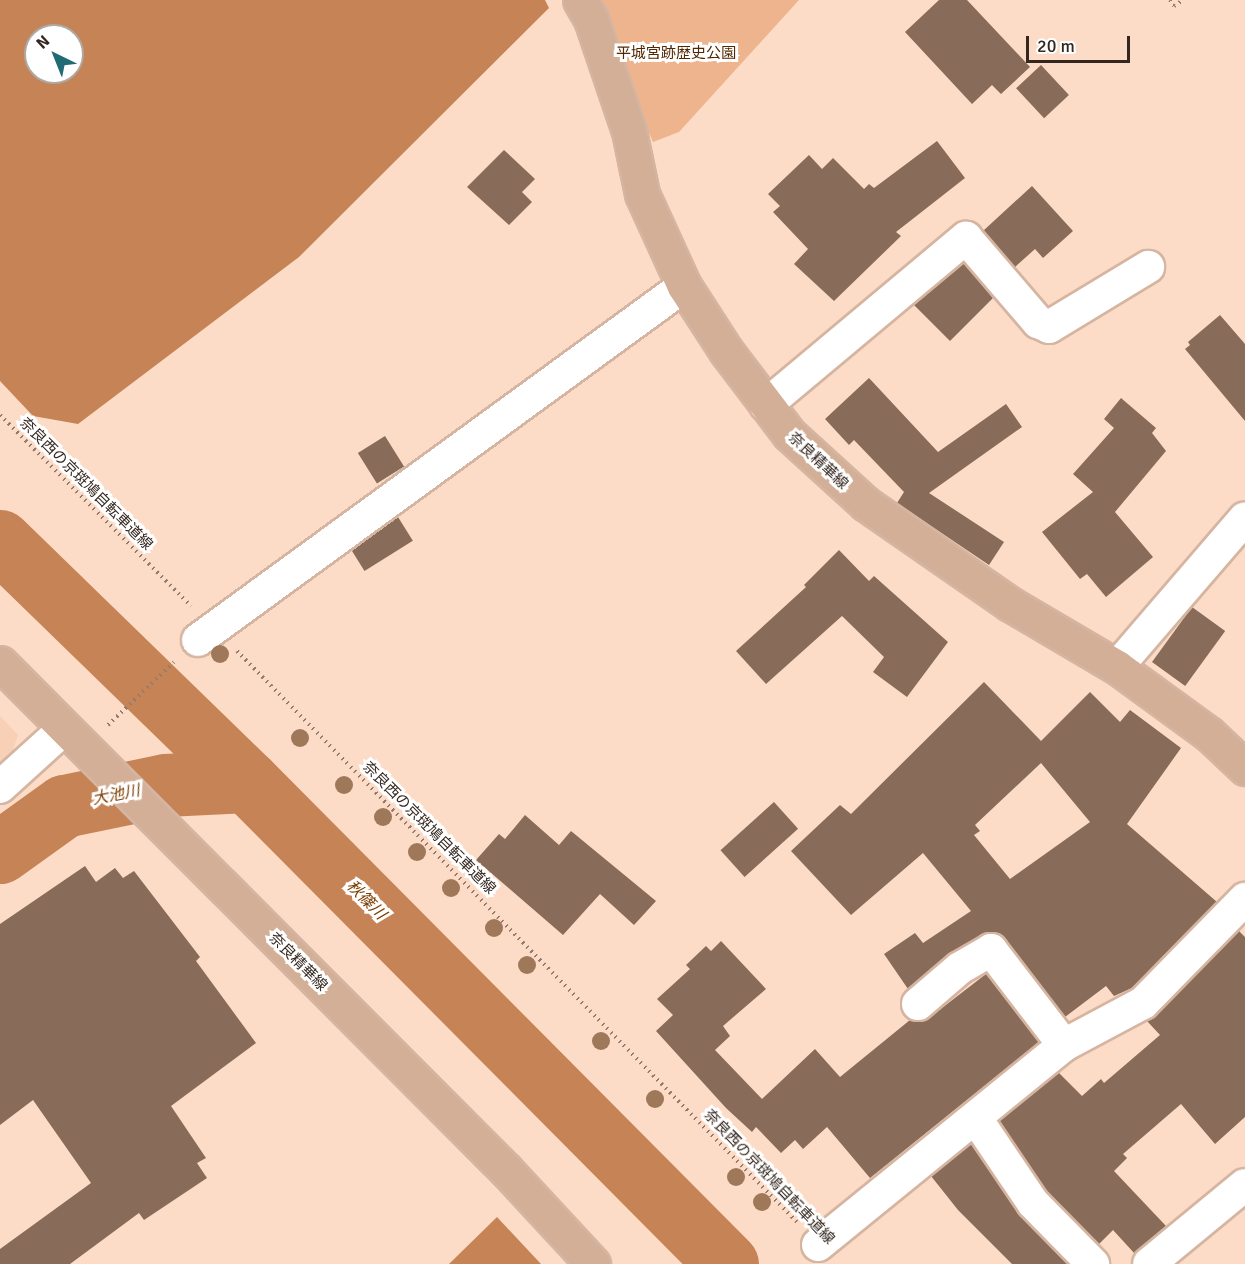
<!DOCTYPE html>
<html>
<head>
<meta charset="utf-8">
<style>
	body { margin:0 }
	#map { position:relative; width:1245px; height:1264px; overflow:hidden; background:#fddcc7; font-family:Signika,"Noto Sans JP",sans-serif }
	div>[style] { position:absolute }
	.built>* { inset:0; background:#f7d0b6 }
	.green>* { inset:0; background:#edb48d }
	.water>* { inset:0; background:#c68355 }
	.river>* { height:63px; margin:-31.5px; padding:0 31.5px; transform-origin:31.5px; border-radius:31.5px; background:#c68355 }
	.building>* { inset:0; background:#886b58; transform-origin:0 0 }
	.path>* { height:4px; margin-top:-2px; transform-origin:0; background:repeating-linear-gradient(90deg,#927b6d 0 1.5px,transparent 0 6px) }
	.roads { filter:drop-shadow(2px 0 #d5b5a1) drop-shadow(-2px 0 #d5b5a1) drop-shadow(0 2px #d5b5a1) drop-shadow(0 -2px #d5b5a1) }
	.street>* { height:32px; margin:-16px; padding:0 16px; transform-origin:16px; border-radius:16px; background:#fff }
	.primary>* { height:33px; margin:-16.5px; padding:0 16.5px; transform-origin:16.5px; border-radius:16.5px; background:#d3af97 }
	.trees>* { width:18px; height:18px; margin:-9px; border-radius:50%; background:#9f785a }
	span { translate:-50% -50%; white-space:nowrap; text-align:center; line-height:1.15; -webkit-text-stroke:6px #fff; paint-order:stroke }
	.park-label { font-size:15px; color:#522701 }
	.street-label { font-size:15px; color:#34271f }
	.water-label { font-size:16px; color:#7e3f04; font-style:italic }
	.north { position:absolute; left:24px; top:24px; width:60px; height:60px; box-sizing:border-box; background:#fff; border:2px solid #aea9a5; border-radius:50%; rotate:317deg; font-size:16px; font-weight:700; line-height:24px; text-align:center; color:#34271f }
	.north::after { content:''; display:block; margin:auto; width:21px; height:27px; background:#216c74; clip-path:polygon(50% 0,100% 100%,50% 72%,0 100%) }
	.scale { position:absolute; left:1026px; top:36px; width:104px; height:27px; box-sizing:border-box; border:3px solid #34271f; border-top:0; padding-left:8px; font-size:18px; line-height:21px; white-space:nowrap; color:#34271f; -webkit-text-stroke:4px #fff; paint-order:stroke }
</style>
</head>
<body>
<div id="map">
	<div class="built">
		<div style="clip-path:polygon(0 716px,18px 735px,13px 750px,0 763px)"></div>
	</div>
	<div class="green">
		<div style="clip-path:polygon(593px 0,799px 0,679px 132px,653px 142px)"></div>
	</div>
	<div class="water">
		<div style="clip-path:polygon(evenodd,0 0,545px 0,549px 8px,299px 257px,78px 424px,33px 416px,0 381px,0 0,36px 36px,72px 36px,72px 72px,36px 72px,36px 36px)"></div>
		<div style="clip-path:polygon(497px 1217px,541px 1264px,449px 1264px)"></div>
	</div>
	<div class="river">
		<div style="left:0;top:541px;width:344px;rotate:44.2deg"></div>
		<div style="left:247px;top:781px;width:681px;rotate:45.18deg"></div>
		<div style="left:0;top:852px;width:79px;rotate:-35.7deg"></div>
		<div style="left:64px;top:806px;width:103px;rotate:-11.7deg"></div>
		<div style="left:165px;top:785px;width:82px;rotate:-2.8deg"></div>
	</div>
	<div class="building">
		<div style="clip-path:polygon(939px 0,967px 0,1030px 67px,1001px 94px,992px 85px,972px 104px,905px 32px)"></div>
		<div style="left:1041px;top:65px;width:41px;height:34px;rotate:47deg"></div>
		<div style="clip-path:polygon(937px 141px,965px 178px,896px 232px,901px 236px,834px 301px,794px 264px,808px 249px,773px 212px,780px 206px,768px 194px,809px 155px,822px 169px,833px 158px,864px 189px,869px 184px,874px 188px)"></div>
		<div style="clip-path:polygon(504px 150px,535px 179px,522px 192px,532px 202px,509px 225px,467px 187px)"></div>
		<div style="clip-path:polygon(1032px 186px,1073px 231px,1043px 258px,1035px 249px,1015px 267px,983px 231px)"></div>
		<div style="clip-path:polygon(964px 263px,993px 298px,950px 341px,914px 305px)"></div>
		<div style="clip-path:polygon(1220px 315px,1245px 344px,1245px 421px,1185px 349px,1190px 345px,1188px 342px)"></div>
		<div style="clip-path:polygon(869px 378px,938px 452px,1006px 404px,1022px 427px,929px 493px,1004px 542px,989px 565px,897px 503px,904px 492px,854px 440px,849px 445px,825px 419px)"></div>
		<div style="clip-path:polygon(1121px 398px,1156px 428px,1152px 433px,1166px 451px,1115px 512px,1153px 557px,1106px 597px,1087px 574px,1080px 579px,1042px 532px,1093px 492px,1073px 474px,1114px 428px,1104px 419px)"></div>
		<div style="left:385px;top:436px;width:36px;height:32px;rotate:58deg"></div>
		<div style="left:398px;top:517px;width:28px;height:57px;rotate:58deg"></div>
		<div style="clip-path:polygon(839px 550px,869px 581px,874px 576px,948px 642px,907px 697px,873px 672px,884px 657px,842px 616px,766px 684px,736px 651px,806px 587px,804px 585px)"></div>
		<div style="left:1192px;top:607px;width:41px;height:68px;rotate:36deg"></div>
		<div style="clip-path:polygon(evenodd,984px 682px,1041px 741px,1090px 692px,1120px 722px,1130px 710px,1181px 748px,1127px 824px,1217px 902px,1132px 988px,1114px 996px,1106px 986px,1065px 1017px,1005px 939px,991px 932px,951px 953px,908px 989px,884px 954px,915px 933px,923px 943px,971px 911px,923px 853px,851px 915px,791px 851px,840px 805px,851px 814px,984px 682px,1041px 763px,1090px 822px,1010px 879px,974px 835px,980px 831px,975px 825px,1041px 763px)"></div>
		<div style="left:774px;top:802px;width:36px;height:72px;rotate:48deg"></div>
		<div style="clip-path:polygon(525px 815px,559px 845px,571px 831px,656px 901px,634px 925px,600px 894px,563px 935px,476px 860px,499px 834px,505px 839px)"></div>
		<div style="clip-path:polygon(85px 866px,96px 882px,115px 868px,123px 878px,134px 871px,200px 957px,196px 961px,256px 1043px,171px 1106px,206px 1158px,197px 1163px,207px 1178px,144px 1220px,139px 1213px,70px 1264px,0 1264px,0 1249px,91px 1183px,33px 1100px,0 1125px,0 924px)"></div>
		<div style="clip-path:polygon(1239px 931px,1245px 937px,1245px 1117px,1215px 1144px,1181px 1104px,1123px 1154px,1127px 1158px,1114px 1171px,1166px 1226px,1135px 1254px,1113px 1230px,1099px 1244px,1047px 1192px,999px 1121px,1059px 1073px,1082px 1096px,1101px 1079px,1104px 1083px,1160px 1035px,1147px 1021px)"></div>
		<div style="clip-path:polygon(721px 941px,766px 989px,723px 1026px,730px 1036px,715px 1050px,762px 1099px,815px 1049px,840px 1077px,910px 1020px,921px 1022px,929px 1018px,986px 974px,1039px 1042px,870px 1178px,827px 1127px,803px 1149px,795px 1140px,781px 1153px,756px 1127px,752px 1132px,726px 1108px,656px 1031px,673px 1015px,657px 999px,690px 969px,686px 965px,706px 946px,711px 951px)"></div>
		<div style="clip-path:polygon(971px 1144px,1018px 1213px,1068px 1264px,1012px 1264px,958px 1210px,931px 1176px)"></div>
	</div>
	<div class="path">
		<div style="left:1170px;top:0;width:7px;rotate:56deg"></div>
		<div style="left:1174px;top:6px;width:11px;rotate:-34deg"></div>
		<div style="left:0;top:415px;width:270px;rotate:45deg"></div>
		<div style="left:237px;top:651px;width:800px;rotate:45.56deg"></div>
		<div style="left:108px;top:725px;width:91px;rotate:-43.7deg"></div>
	</div>
	<div class="roads">
		<div class="street">
			<div style="left:766px;top:405px;width:261px;rotate:-39.9deg"></div>
			<div style="left:966px;top:238px;width:111px;rotate:49.4deg"></div>
			<div style="left:1038px;top:322px;width:12px;rotate:24deg"></div>
			<div style="left:1049px;top:327px;width:116px;rotate:-31.2deg"></div>
			<div style="left:198px;top:640px;width:601px;rotate:-36.07deg"></div>
			<div style="left:1117px;top:667px;width:196px;rotate:-49.3deg"></div>
			<div style="left:0;top:787px;width:86px;rotate:-42.2deg"></div>
			<div style="left:918px;top:1004px;width:55px;rotate:-40.6deg"></div>
			<div style="left:960px;top:968px;width:36px;rotate:-30deg"></div>
			<div style="left:991px;top:950px;width:120px;rotate:52.5deg"></div>
			<div style="left:977px;top:1120px;width:100px;rotate:56deg"></div>
			<div style="left:1033px;top:1203px;width:86px;rotate:45.5deg"></div>
			<div style="left:818px;top:1245px;width:317px;rotate:-39.1deg"></div>
			<div style="left:1064px;top:1045px;width:89px;rotate:-28deg"></div>
			<div style="left:1143px;top:1003px;width:146px;rotate:-45.6deg"></div>
			<div style="left:1149px;top:1264px;width:124px;rotate:-39.5deg"></div>
		</div>
		<div class="primary">
			<div style="left:580px;top:0;width:22px;rotate:60deg"></div>
			<div style="left:591px;top:19px;width:118px;rotate:71.3deg"></div>
			<div style="left:629px;top:131px;width:64px;rotate:78.3deg"></div>
			<div style="left:642px;top:194px;width:101px;rotate:65.5deg"></div>
			<div style="left:684px;top:286px;width:77px;rotate:57.1deg"></div>
			<div style="left:726px;top:351px;width:104px;rotate:52.8deg"></div>
			<div style="left:789px;top:434px;width:104px;rotate:42.3deg"></div>
			<div style="left:866px;top:504px;width:175px;rotate:34.8deg"></div>
			<div style="left:1010px;top:604px;width:124px;rotate:30.5deg"></div>
			<div style="left:1117px;top:667px;width:114px;rotate:36.1deg"></div>
			<div style="left:1209px;top:734px;width:50px;rotate:43.4deg"></div>
			<div style="left:0;top:663px;width:716px;rotate:45.06deg"></div>
			<div style="left:506px;top:1170px;width:128px;rotate:47.2deg"></div>
		</div>
	</div>
	<div class="trees">
		<div style="left:220px;top:654px"></div>
		<div style="left:300px;top:738px"></div>
		<div style="left:344px;top:785px"></div>
		<div style="left:383px;top:817px"></div>
		<div style="left:417px;top:852px"></div>
		<div style="left:451px;top:888px"></div>
		<div style="left:494px;top:928px"></div>
		<div style="left:527px;top:965px"></div>
		<div style="left:601px;top:1041px"></div>
		<div style="left:655px;top:1099px"></div>
		<div style="left:736px;top:1177px"></div>
		<div style="left:762px;top:1202px"></div>
	</div>
	<div class="park-label">
		<span style="left:676px;top:54px">平城宮跡歴史公園</span>
	</div>
	<div class="street-label">
		<span style="left:818px;top:461px;rotate:43deg">奈良精華線</span>
		<span style="left:86px;top:484px;rotate:45deg">奈良西の京斑鳩自転車道線</span>
		<span style="left:429px;top:828px;rotate:45deg">奈良西の京斑鳩自転車道線</span>
		<span style="left:298px;top:962px;rotate:45deg">奈良精華線</span>
		<span style="left:769px;top:1177px;rotate:46deg">奈良西の京斑鳩自転車道線</span>
	</div>
	<div class="water-label">
		<span style="left:116px;top:795px;rotate:-11deg">大池川</span>
		<span style="left:366px;top:900px;rotate:45deg">秋篠川</span>
	</div>
	<div class="north">N</div>
	<div class="scale">20 m</div>
</div>
</body>
</html>
